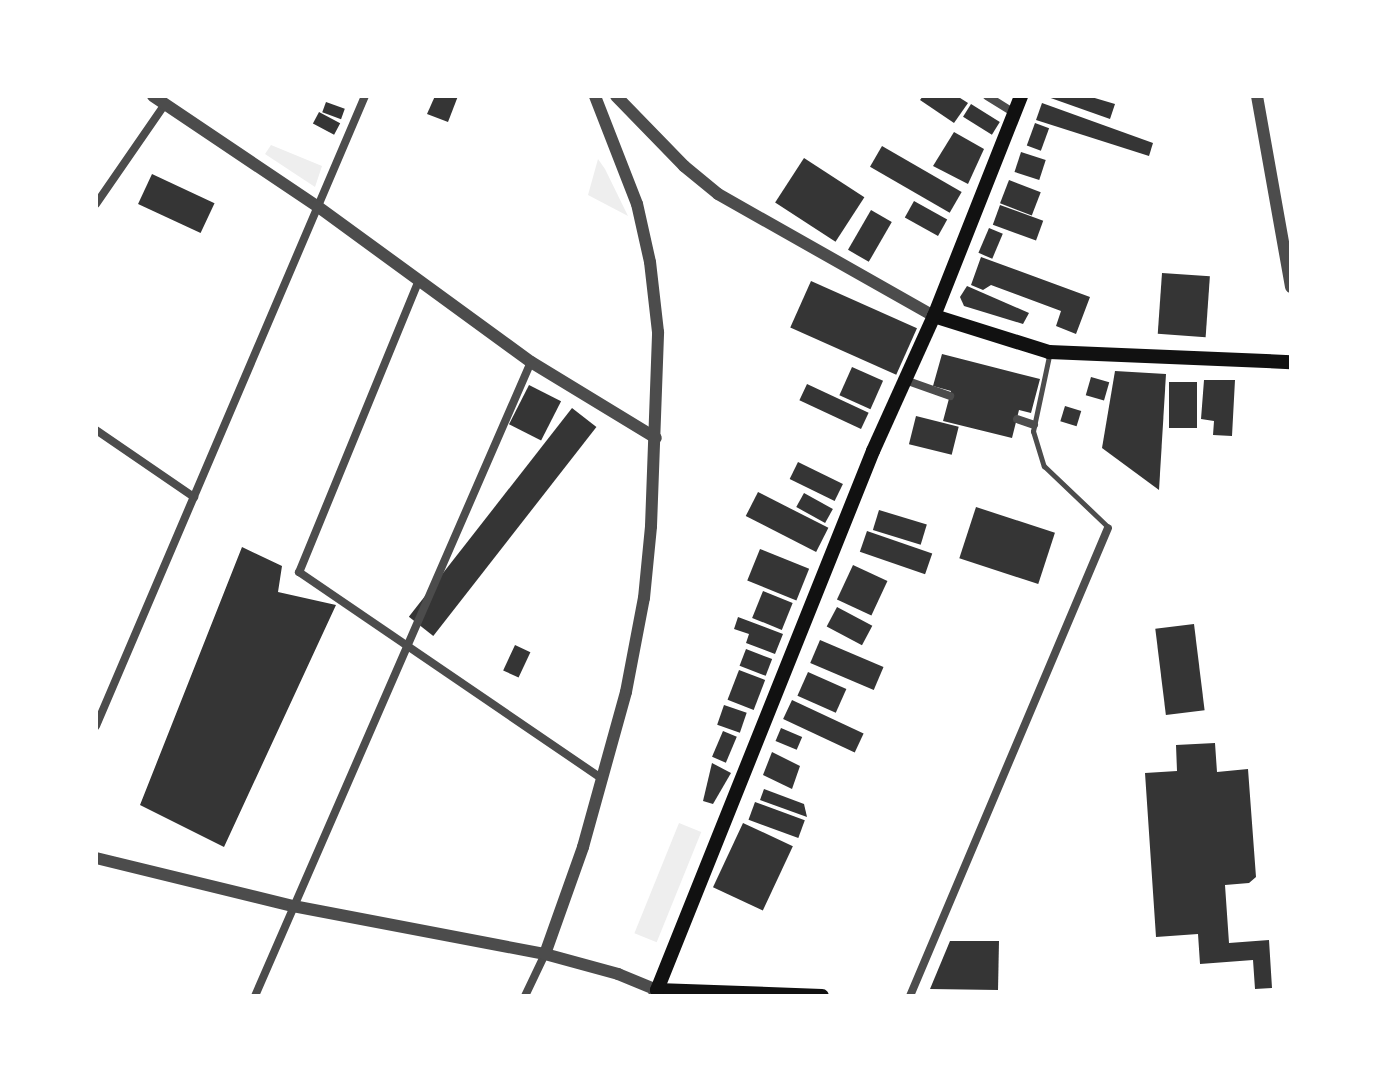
<!DOCTYPE html>
<html>
<head>
<meta charset="utf-8">
<style>
	body { margin:0 }
	#map { position:relative; width:1387px; height:1092px; overflow:hidden; background:#fff; font-family:"Asap Condensed",sans-serif }
	div>[style] { position:absolute }
	.green>* { inset:0; background:#eee; transform-origin:0 0 }
	.building>* { inset:0; background:#353535; transform-origin:0 0 }
	.service>* { height:5px; margin:-2.5px; padding:0 2.5px; transform-origin:2.5px; border-radius:2.5px; background:#4c4c4c }
	.minor>* { height:8px; margin:-4px; padding:0 4px; transform-origin:4px; border-radius:4px; background:#4c4c4c }
	.tertiary>* { height:12px; margin:-6px; padding:0 6px; transform-origin:6px; border-radius:6px; background:#4c4c4c }
	.secondary>* { height:14px; margin:-7px; padding:0 7px; transform-origin:7px; border-radius:7px; background:#111 }
	span { translate:-50% -50%; white-space:nowrap; text-align:center; line-height:1.15; -webkit-text-stroke:8px #fff; paint-order:stroke }
	.frame { position:absolute; inset:0; border:98px solid #fff; pointer-events:none }
</style>
</head>
<body>
<div id="map">
	<div class="green">
		<div style="clip-path:polygon(271px 145px,322px 166px,315px 187px,265px 154px)"></div>
		<div style="clip-path:polygon(598px 159px,605px 169px,628px 216px,588px 195px)"></div>
		<div style="left:679px;top:823px;width:24px;height:119px;rotate:22deg"></div>
	</div>
	<div class="building">
		<div style="clip-path:polygon(435px 96px,458px 96px,448px 122px,427px 114px)"></div>
		<div style="clip-path:polygon(923px 96px,957px 96px,968px 103px,954px 123px,920px 100px)"></div>
		<div style="clip-path:polygon(1045px 96px,1088px 96px,1115px 104px,1110px 119px)"></div>
		<div style="left:326px;top:102px;width:20px;height:11px;rotate:20deg"></div>
		<div style="clip-path:polygon(1042px 103px,1153px 143px,1149px 156px,1036px 120px)"></div>
		<div style="left:971px;top:104px;width:34px;height:15px;rotate:32deg"></div>
		<div style="left:319px;top:112px;width:24px;height:13px;rotate:28deg"></div>
		<div style="left:1035px;top:123px;width:15px;height:24px;rotate:20deg"></div>
		<div style="clip-path:polygon(954px 132px,984px 149px,968px 184px,933px 166px)"></div>
		<div style="left:882px;top:146px;width:92px;height:24px;rotate:30deg"></div>
		<div style="left:1021px;top:152px;width:26px;height:21px;rotate:18deg"></div>
		<div style="left:804px;top:158px;width:72px;height:53px;rotate:33deg"></div>
		<div style="left:152px;top:174px;width:69px;height:33px;rotate:25deg"></div>
		<div style="left:1009px;top:180px;width:34px;height:25px;rotate:21deg"></div>
		<div style="left:914px;top:201px;width:38px;height:19px;rotate:29deg"></div>
		<div style="left:1000px;top:205px;width:46px;height:21px;rotate:20deg"></div>
		<div style="left:871px;top:210px;width:24px;height:46px;rotate:30deg"></div>
		<div style="left:989px;top:228px;width:15px;height:27px;rotate:23deg"></div>
		<div style="clip-path:polygon(981px 257px,1090px 297px,1076px 334px,1056px 326px,1061px 311px,991px 285px,983px 290px,971px 285px)"></div>
		<div style="left:1162px;top:273px;width:48px;height:61px;rotate:4deg"></div>
		<div style="left:811px;top:281px;width:116px;height:51px;rotate:24deg"></div>
		<div style="clip-path:polygon(967px 286px,1029px 313px,1023px 324px,964px 306px,960px 297px)"></div>
		<div style="clip-path:polygon(942px 354px,1040px 379px,1031px 413px,1019px 410px,1012px 438px,943px 421px,951px 391px,933px 386px)"></div>
		<div style="left:852px;top:367px;width:34px;height:31px;rotate:24deg"></div>
		<div style="clip-path:polygon(1115px 371px,1166px 374px,1159px 490px,1102px 448px)"></div>
		<div style="left:1091px;top:377px;width:19px;height:19px;rotate:16deg"></div>
		<div style="clip-path:polygon(1204px 380px,1235px 380px,1232px 436px,1213px 435px,1214px 421px,1201px 419px)"></div>
		<div style="left:1169px;top:382px;width:28px;height:46px"></div>
		<div style="left:807px;top:384px;width:68px;height:18px;rotate:25deg"></div>
		<div style="left:529px;top:385px;width:36px;height:44px;rotate:27deg"></div>
		<div style="left:1065px;top:406px;width:17px;height:16px;rotate:17deg"></div>
		<div style="left:572px;top:408px;width:31px;height:265px;rotate:38deg"></div>
		<div style="left:916px;top:416px;width:44px;height:29px;rotate:14deg"></div>
		<div style="left:798px;top:462px;width:50px;height:19px;rotate:26deg"></div>
		<div style="left:758px;top:492px;width:79px;height:27px;rotate:27deg"></div>
		<div style="left:804px;top:493px;width:33px;height:16px;rotate:29deg"></div>
		<div style="left:976px;top:507px;width:83px;height:54px;rotate:18deg"></div>
		<div style="left:879px;top:510px;width:50px;height:21px;rotate:17deg"></div>
		<div style="left:867px;top:531px;width:69px;height:22px;rotate:19deg"></div>
		<div style="clip-path:polygon(242px 547px,282px 566px,278px 592px,336px 605px,224px 847px,140px 805px)"></div>
		<div style="left:760px;top:549px;width:53px;height:34px;rotate:22deg"></div>
		<div style="left:853px;top:565px;width:38px;height:38px;rotate:25deg"></div>
		<div style="left:763px;top:591px;width:32px;height:29px;rotate:22deg"></div>
		<div style="left:837px;top:607px;width:40px;height:22px;rotate:28deg"></div>
		<div style="clip-path:polygon(738px 617px,783px 634px,775px 654px,746px 643px,749px 634px,734px 629px)"></div>
		<div style="left:1194px;top:624px;width:87px;height:39px;rotate:83deg"></div>
		<div style="left:820px;top:640px;width:69px;height:25px;rotate:23deg"></div>
		<div style="left:515px;top:645px;width:17px;height:28px;rotate:25deg"></div>
		<div style="left:746px;top:649px;width:28px;height:18px;rotate:21deg"></div>
		<div style="left:739px;top:670px;width:28px;height:32px;rotate:21deg"></div>
		<div style="left:808px;top:672px;width:42px;height:26px;rotate:24deg"></div>
		<div style="left:792px;top:700px;width:79px;height:21px;rotate:25deg"></div>
		<div style="left:724px;top:705px;width:24px;height:21px;rotate:19deg"></div>
		<div style="left:781px;top:728px;width:23px;height:14px;rotate:23deg"></div>
		<div style="left:723px;top:731px;width:15px;height:28px;rotate:23deg"></div>
		<div style="clip-path:polygon(1215px 743px,1217px 772px,1248px 769px,1256px 877px,1249px 883px,1225px 885px,1229px 943px,1269px 940px,1272px 988px,1255px 989px,1253px 960px,1200px 964px,1198px 934px,1156px 937px,1145px 773px,1177px 771px,1176px 745px)"></div>
		<div style="clip-path:polygon(772px 752px,800px 766px,792px 789px,763px 775px)"></div>
		<div style="clip-path:polygon(712px 763px,731px 773px,713px 804px,703px 801px)"></div>
		<div style="clip-path:polygon(764px 789px,804px 804px,807px 817px,760px 800px)"></div>
		<div style="left:755px;top:802px;width:53px;height:19px;rotate:20deg"></div>
		<div style="left:743px;top:823px;width:55px;height:71px;rotate:25deg"></div>
		<div style="clip-path:polygon(950px 941px,999px 941px,998px 990px,930px 989px)"></div>
	</div>
	<div class="service">
		<div style="left:1049px;top:356px;width:77px;rotate:102deg"></div>
		<div style="left:1033px;top:431px;width:37px;rotate:73deg"></div>
		<div style="left:1044px;top:466px;width:88px;rotate:43.6deg"></div>
	</div>
	<div class="minor">
		<div style="left:987px;top:96px;width:32px;rotate:32deg"></div>
		<div style="left:96px;top:204px;width:121px;rotate:-55.4deg"></div>
		<div style="left:419px;top:280px;width:316px;rotate:112.3deg"></div>
		<div style="left:299px;top:572px;width:368px;rotate:34.3deg"></div>
		<div style="left:905px;top:380px;width:48px;rotate:19.6deg"></div>
		<div style="left:1017px;top:419px;width:18px;rotate:19deg"></div>
		<div style="left:96px;top:430px;width:119px;rotate:34.4deg"></div>
		<div style="left:96px;top:726px;width:685px;rotate:-66.88deg"></div>
		<div style="left:255px;top:996px;width:691px;rotate:-66.48deg"></div>
		<div style="left:525px;top:996px;width:47px;rotate:-64.5deg"></div>
		<div style="left:910px;top:996px;width:508px;rotate:-67.07deg"></div>
	</div>
	<div class="tertiary">
		<div style="left:153px;top:96px;width:197px;rotate:33.9deg"></div>
		<div style="left:317px;top:206px;width:265px;rotate:36.1deg"></div>
		<div style="left:531px;top:362px;width:146px;rotate:31.3deg"></div>
		<div style="left:616px;top:96px;width:98px;rotate:45.8deg"></div>
		<div style="left:684px;top:166px;width:44px;rotate:39.5deg"></div>
		<div style="left:718px;top:194px;width:248px;rotate:29.5deg"></div>
		<div style="left:1257px;top:96px;width:194px;rotate:79.9deg"></div>
		<div style="left:96px;top:858px;width:203px;rotate:13.7deg"></div>
		<div style="left:293px;top:906px;width:257px;rotate:10.8deg"></div>
		<div style="left:545px;top:954px;width:76px;rotate:15.3deg"></div>
		<div style="left:618px;top:974px;width:42px;rotate:22.3deg"></div>
		<div style="left:657px;top:990px;width:7px;rotate:117deg"></div>
		<div style="left:545px;top:954px;width:114px;rotate:-70.4deg"></div>
		<div style="left:583px;top:847px;width:161px;rotate:-74.5deg"></div>
		<div style="left:626px;top:692px;width:96px;rotate:-79.2deg"></div>
		<div style="left:644px;top:598px;width:72px;rotate:-84.4deg"></div>
		<div style="left:651px;top:526px;width:194px;rotate:-87.9deg"></div>
		<div style="left:658px;top:332px;width:70px;rotate:-96.5deg"></div>
		<div style="left:650px;top:262px;width:59px;rotate:-102.6deg"></div>
		<div style="left:637px;top:204px;width:116px;rotate:-111.3deg"></div>
	</div>
	<div class="secondary">
		<div style="left:934px;top:316px;width:121px;rotate:17.4deg"></div>
		<div style="left:1049px;top:352px;width:242px;rotate:2.4deg"></div>
		<div style="left:822px;top:996px;width:165px;rotate:-177.9deg"></div>
		<div style="left:657px;top:990px;width:581px;rotate:-68.16deg"></div>
		<div style="left:873px;top:451px;width:148px;rotate:-65.7deg"></div>
		<div style="left:934px;top:316px;width:237px;rotate:-68.4deg"></div>
	</div>
	<div class="frame"></div>
</div>
</body>
</html>
